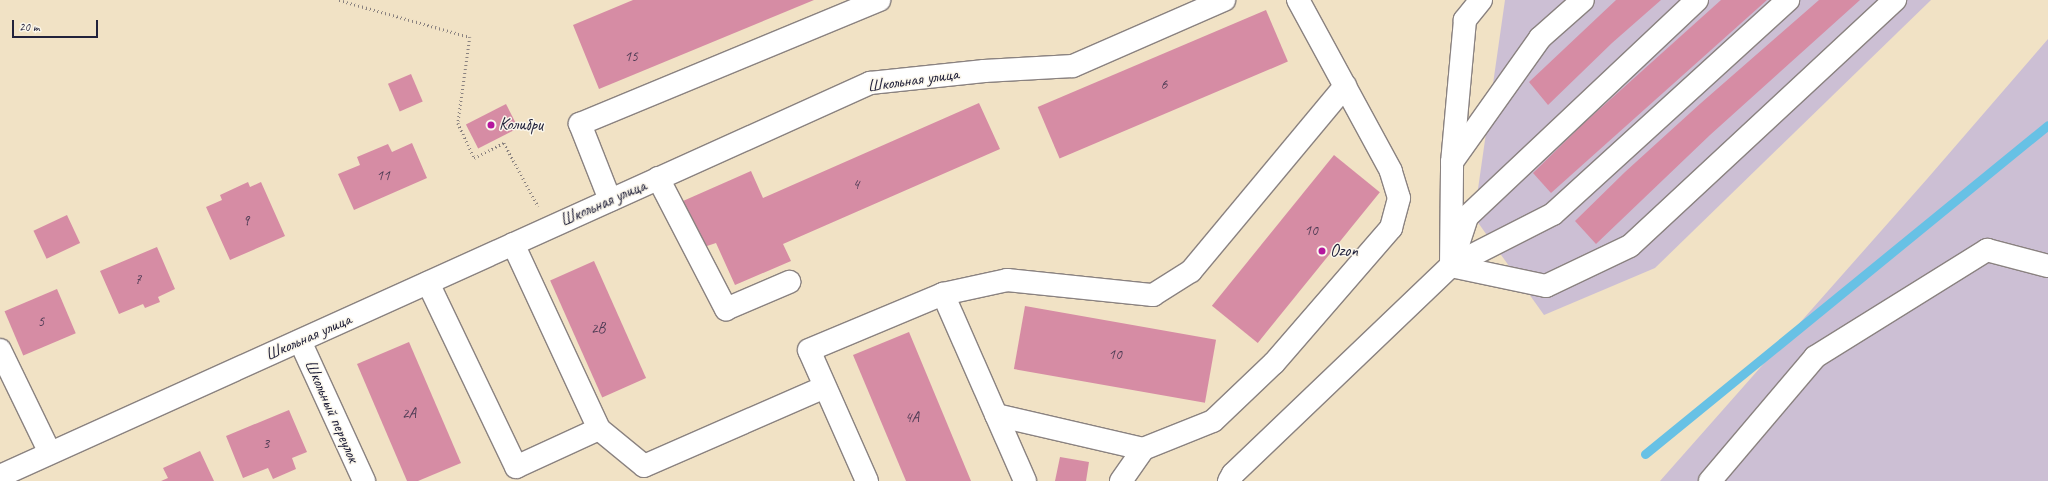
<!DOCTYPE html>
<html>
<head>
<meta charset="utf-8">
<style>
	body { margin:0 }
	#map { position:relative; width:2048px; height:481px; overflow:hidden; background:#f1e2c5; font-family:Caveat,sans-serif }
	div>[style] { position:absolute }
	.industrial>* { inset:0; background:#ccbfd4 }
	.stream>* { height:9px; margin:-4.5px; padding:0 4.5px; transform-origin:4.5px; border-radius:4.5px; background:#67c1e5 }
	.building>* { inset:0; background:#d68ca4; transform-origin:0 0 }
	.path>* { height:2.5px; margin-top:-1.25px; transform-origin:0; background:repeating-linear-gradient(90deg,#8a8280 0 1px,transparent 0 4px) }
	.roads { filter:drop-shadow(1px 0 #8a8280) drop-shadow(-1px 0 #8a8280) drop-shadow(0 1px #8a8280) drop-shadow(0 -1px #8a8280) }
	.minor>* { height:22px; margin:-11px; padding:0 11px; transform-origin:11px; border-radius:11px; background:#fff }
	.dots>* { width:11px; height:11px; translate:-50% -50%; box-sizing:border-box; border:2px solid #fbf7ec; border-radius:50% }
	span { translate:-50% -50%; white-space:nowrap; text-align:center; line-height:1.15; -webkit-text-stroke:3px #fbf7ec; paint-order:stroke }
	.number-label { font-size:15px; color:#4f3c55 }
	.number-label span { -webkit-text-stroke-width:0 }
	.street-label { font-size:17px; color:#22223b }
	.poi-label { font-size:17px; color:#22223b }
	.left { translate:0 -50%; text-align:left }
	.scale { position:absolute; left:12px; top:20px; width:86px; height:18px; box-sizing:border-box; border:2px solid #22223b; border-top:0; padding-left:5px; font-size:12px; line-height:14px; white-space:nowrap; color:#22223b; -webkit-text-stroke:3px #fbf7ec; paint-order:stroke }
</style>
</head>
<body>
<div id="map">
	<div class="industrial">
		<div style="clip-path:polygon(1505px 0,1931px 0,1655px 268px,1544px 315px,1474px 217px)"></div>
		<div style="clip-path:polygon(2048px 39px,2048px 481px,1660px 481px,1927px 179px)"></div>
	</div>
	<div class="stream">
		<div style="left:1645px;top:454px;width:520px;rotate:-39.23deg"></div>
	</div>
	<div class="building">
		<div style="clip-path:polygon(633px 0,814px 0,599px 89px,573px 25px)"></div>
		<div style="clip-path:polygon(1616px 0,1661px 0,1612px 43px,1548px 105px,1529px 82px)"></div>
		<div style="clip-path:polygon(1721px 0,1767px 0,1551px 193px,1533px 173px,1583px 124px)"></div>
		<div style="clip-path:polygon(1819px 0,1860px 0,1710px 135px,1596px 244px,1575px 221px,1625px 172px,1701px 103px)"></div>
		<div style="left:1266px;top:10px;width:56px;height:248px;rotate:67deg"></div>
		<div style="left:411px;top:74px;width:30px;height:25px;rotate:67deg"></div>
		<div style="clip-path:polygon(979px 103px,1000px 149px,783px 244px,791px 261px,735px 285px,716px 243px,704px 247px,683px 201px,751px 171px,763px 198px)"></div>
		<div style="left:506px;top:104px;width:27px;height:45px;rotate:63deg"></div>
		<div style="clip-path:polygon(412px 143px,427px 178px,354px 210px,338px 174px,360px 165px,357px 157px,388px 144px,392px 152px)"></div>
		<div style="left:1334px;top:155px;width:59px;height:194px;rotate:39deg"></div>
		<div style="clip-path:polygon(248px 182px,250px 187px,261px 182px,285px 236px,230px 260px,206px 207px,222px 200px,220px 195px)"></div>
		<div style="left:67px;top:215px;width:31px;height:37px;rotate:65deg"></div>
		<div style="clip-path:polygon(157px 247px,175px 289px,158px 297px,160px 302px,145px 308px,143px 304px,119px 314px,100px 271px)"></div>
		<div style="left:594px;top:261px;width:128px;height:48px;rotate:66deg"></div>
		<div style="left:57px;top:289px;width:48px;height:57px;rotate:67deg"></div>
		<div style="left:1025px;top:306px;width:194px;height:64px;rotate:10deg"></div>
		<div style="clip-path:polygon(909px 332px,971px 481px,906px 481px,853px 355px)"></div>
		<div style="clip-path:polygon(409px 342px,461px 463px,418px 481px,407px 481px,357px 364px)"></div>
		<div style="clip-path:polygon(289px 410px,307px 452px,292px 458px,296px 469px,273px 479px,268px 468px,243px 478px,226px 436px)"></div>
		<div style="clip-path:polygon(200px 451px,214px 481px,161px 481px,168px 478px,163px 468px)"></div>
		<div style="clip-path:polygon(1060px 457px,1089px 462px,1086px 481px,1055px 481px)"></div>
	</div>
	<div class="path">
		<div style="left:339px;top:0;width:136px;rotate:15.8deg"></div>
		<div style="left:470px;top:37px;width:87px;rotate:97.9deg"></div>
		<div style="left:458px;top:123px;width:38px;rotate:65deg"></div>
		<div style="left:474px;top:158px;width:34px;rotate:-27deg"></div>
		<div style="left:504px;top:143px;width:72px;rotate:61.6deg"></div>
	</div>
	<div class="roads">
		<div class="minor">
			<div style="left:1481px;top:0;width:26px;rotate:129deg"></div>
			<div style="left:1465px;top:20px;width:143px;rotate:95.2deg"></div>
			<div style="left:1452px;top:162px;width:152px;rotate:-54.6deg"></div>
			<div style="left:1540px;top:38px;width:57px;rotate:-41.5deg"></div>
			<div style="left:1697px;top:0;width:316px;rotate:136.7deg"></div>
			<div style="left:1467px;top:217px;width:52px;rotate:108.1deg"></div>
			<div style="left:1451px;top:266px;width:114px;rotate:-27deg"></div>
			<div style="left:1553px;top:214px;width:318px;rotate:-42.3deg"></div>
			<div style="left:658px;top:178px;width:148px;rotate:62.6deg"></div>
			<div style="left:726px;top:309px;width:69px;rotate:-23.2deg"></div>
			<div style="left:610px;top:200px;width:82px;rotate:-111.5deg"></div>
			<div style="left:580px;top:124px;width:324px;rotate:-22.5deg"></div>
			<div style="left:1451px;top:266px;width:97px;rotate:11.9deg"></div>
			<div style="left:1546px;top:286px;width:93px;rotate:-25.5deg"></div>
			<div style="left:1630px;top:246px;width:362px;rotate:-42.9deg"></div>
			<div style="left:428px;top:283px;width:204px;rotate:64.4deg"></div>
			<div style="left:516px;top:467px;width:91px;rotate:-24.6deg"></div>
			<div style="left:599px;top:429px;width:204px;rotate:-114.9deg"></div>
			<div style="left:943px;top:294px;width:66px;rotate:-12.3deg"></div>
			<div style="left:1007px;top:280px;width:147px;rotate:5.9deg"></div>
			<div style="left:1153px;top:295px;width:45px;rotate:-32.3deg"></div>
			<div style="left:1191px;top:271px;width:241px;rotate:-50.2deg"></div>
			<div style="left:300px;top:341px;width:154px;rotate:65.4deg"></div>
			<div style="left:0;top:350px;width:114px;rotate:64.1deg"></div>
			<div style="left:996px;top:415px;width:151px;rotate:13deg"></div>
			<div style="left:1143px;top:449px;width:75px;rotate:-21.8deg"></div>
			<div style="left:1213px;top:421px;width:84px;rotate:-43.6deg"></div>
			<div style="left:1274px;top:363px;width:179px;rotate:-49.1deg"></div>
			<div style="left:1391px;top:228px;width:31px;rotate:-75deg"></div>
			<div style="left:1399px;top:198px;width:28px;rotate:-107deg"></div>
			<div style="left:1391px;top:171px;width:195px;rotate:-118.5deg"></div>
			<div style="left:599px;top:429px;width:58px;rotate:39.4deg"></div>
			<div style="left:644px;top:466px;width:197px;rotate:-23.6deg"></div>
			<div style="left:0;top:476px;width:955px;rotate:-24.31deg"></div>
			<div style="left:870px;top:83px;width:115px;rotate:-6deg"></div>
			<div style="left:984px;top:71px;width:89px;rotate:-3.2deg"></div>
			<div style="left:1073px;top:66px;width:165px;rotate:-23.6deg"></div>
			<div style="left:867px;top:481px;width:143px;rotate:-113.9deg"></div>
			<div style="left:809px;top:350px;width:145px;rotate:-22.7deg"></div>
			<div style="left:943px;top:294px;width:204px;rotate:66.3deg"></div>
			<div style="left:1121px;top:481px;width:39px;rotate:-55deg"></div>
			<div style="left:1229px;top:481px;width:8px;rotate:-60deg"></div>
			<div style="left:1233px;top:474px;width:301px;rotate:-43.7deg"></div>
			<div style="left:1451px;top:266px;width:104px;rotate:-89.4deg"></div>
			<div style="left:1710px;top:481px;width:162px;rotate:-49.7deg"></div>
			<div style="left:1815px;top:357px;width:203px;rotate:-31.9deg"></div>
			<div style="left:1987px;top:250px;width:63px;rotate:14.7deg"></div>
		</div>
	</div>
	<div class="dots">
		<div style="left:491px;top:125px;background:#b5179e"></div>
		<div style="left:1322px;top:251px;background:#b5179e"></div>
	</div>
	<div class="number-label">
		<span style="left:631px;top:57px">15</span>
		<span style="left:1164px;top:85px">6</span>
		<span style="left:383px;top:176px">11</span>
		<span style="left:856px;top:185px">4</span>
		<span style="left:246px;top:221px">9</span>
		<span style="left:1311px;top:231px">10</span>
		<span style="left:138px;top:280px">7</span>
		<span style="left:41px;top:322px">5</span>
		<span style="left:598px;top:329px">2В</span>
		<span style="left:1115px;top:355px">10</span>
		<span style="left:409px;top:414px">2А</span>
		<span style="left:912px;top:418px">4А</span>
		<span style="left:266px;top:444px">3</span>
	</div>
	<div class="street-label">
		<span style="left:913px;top:80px;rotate:-8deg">Школьная улица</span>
		<span style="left:603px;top:203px;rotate:-24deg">Школьная улица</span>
		<span style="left:308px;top:337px;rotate:-24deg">Школьная улица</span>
		<span style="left:332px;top:411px;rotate:66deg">Школьный переулок</span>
	</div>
	<div class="poi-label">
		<span class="left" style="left:499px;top:125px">Колибри</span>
		<span class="left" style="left:1330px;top:251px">Ozon</span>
	</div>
	<div class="scale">20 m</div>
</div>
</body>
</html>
